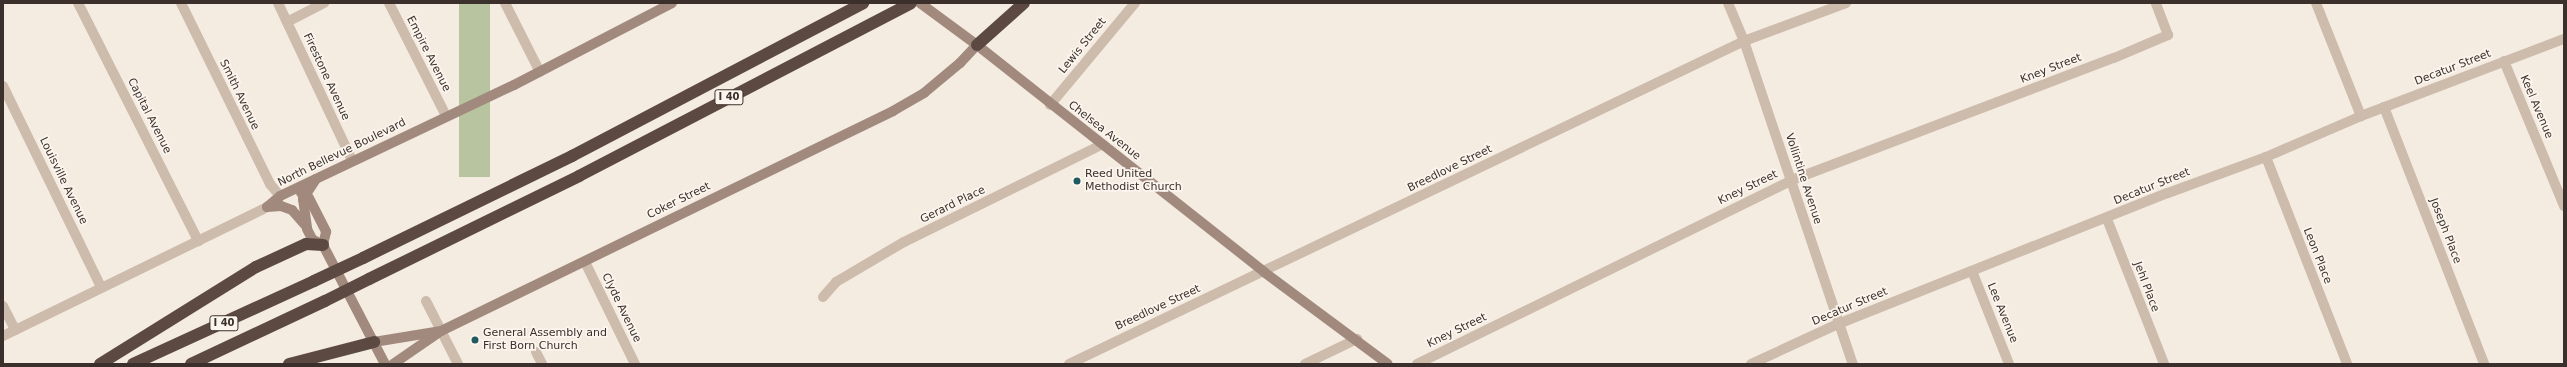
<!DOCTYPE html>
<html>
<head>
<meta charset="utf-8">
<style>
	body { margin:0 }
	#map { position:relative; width:2567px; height:367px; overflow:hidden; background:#f4ebe1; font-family:"DejaVu Sans",sans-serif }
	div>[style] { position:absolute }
	.green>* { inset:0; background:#b8c4a0; transform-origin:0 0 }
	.minor>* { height:10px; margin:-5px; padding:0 5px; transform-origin:5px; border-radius:5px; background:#cdbbac }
	.tertiary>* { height:10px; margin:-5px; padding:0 5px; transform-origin:5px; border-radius:5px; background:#cdbbac }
	.secondary>* { height:10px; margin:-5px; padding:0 5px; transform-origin:5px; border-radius:5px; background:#a18a7d }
	.motorway>* { height:12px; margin:-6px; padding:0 6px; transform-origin:6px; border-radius:6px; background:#5c4a42 }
	.motorway-bridge>* { height:12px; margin:-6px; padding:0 6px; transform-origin:6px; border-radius:6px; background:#5c4a42 }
	.dots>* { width:11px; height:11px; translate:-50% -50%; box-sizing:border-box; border:2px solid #fbf5ee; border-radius:50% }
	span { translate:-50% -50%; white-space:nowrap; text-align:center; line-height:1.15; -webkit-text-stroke:3.5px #fbf5ee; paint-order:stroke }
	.shield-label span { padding:1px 3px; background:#fbf5ee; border:1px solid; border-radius:3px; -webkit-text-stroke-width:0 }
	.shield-label { font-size:10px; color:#3b302b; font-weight:700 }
	.street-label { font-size:11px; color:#3b302b }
	.poi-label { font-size:11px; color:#3b302b }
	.left { translate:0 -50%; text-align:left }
	.frame { position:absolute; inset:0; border:4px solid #3b302b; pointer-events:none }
</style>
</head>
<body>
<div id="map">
	<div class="green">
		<div style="left:459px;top:3px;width:31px;height:174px"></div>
	</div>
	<div class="minor">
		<div style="left:78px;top:3px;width:267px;rotate:63.2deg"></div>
		<div style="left:181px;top:3px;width:202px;rotate:63.8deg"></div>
		<div style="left:270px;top:184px;width:16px;rotate:50deg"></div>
		<div style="left:278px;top:3px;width:174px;rotate:64.8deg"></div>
		<div style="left:389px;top:3px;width:127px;rotate:63.2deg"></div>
		<div style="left:505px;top:3px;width:77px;rotate:63.1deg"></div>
		<div style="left:2316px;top:3px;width:122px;rotate:68.3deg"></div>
		<div style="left:287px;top:22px;width:42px;rotate:-27.2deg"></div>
		<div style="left:2504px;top:61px;width:157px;rotate:67.5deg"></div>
		<div style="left:3px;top:86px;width:224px;rotate:64deg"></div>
		<div style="left:1050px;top:105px;width:133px;rotate:-50.2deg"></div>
		<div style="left:2384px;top:107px;width:276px;rotate:68.7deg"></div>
		<div style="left:2266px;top:157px;width:222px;rotate:68.6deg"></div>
		<div style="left:2107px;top:219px;width:156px;rotate:68.5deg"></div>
		<div style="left:585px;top:262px;width:114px;rotate:63.9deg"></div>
		<div style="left:1972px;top:271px;width:100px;rotate:68.3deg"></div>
		<div style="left:823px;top:297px;width:20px;rotate:-49deg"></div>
		<div style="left:836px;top:282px;width:79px;rotate:-30.5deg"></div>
		<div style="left:904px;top:242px;width:220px;rotate:-26.2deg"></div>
		<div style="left:426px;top:301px;width:71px;rotate:63.1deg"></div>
		<div style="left:3px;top:306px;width:27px;rotate:63deg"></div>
		<div style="left:3px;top:336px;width:294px;rotate:-26deg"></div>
		<div style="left:536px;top:352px;width:13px;rotate:63deg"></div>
		<div style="left:1305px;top:364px;width:58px;rotate:-25.7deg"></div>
		<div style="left:1417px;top:364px;width:418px;rotate:-26.1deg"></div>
		<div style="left:1792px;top:180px;width:344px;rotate:-20.8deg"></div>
		<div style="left:2114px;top:58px;width:59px;rotate:-23.1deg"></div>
		<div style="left:2168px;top:35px;width:34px;rotate:-111deg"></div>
		<div style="left:1751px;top:364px;width:96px;rotate:-24.7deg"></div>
		<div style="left:1838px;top:324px;width:355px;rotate:-21.7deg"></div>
		<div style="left:2168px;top:193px;width:104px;rotate:-20.2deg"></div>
		<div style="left:2266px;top:157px;width:103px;rotate:-23.3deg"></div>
		<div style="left:2361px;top:116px;width:217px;rotate:-20.8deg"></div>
	</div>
	<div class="tertiary">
		<div style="left:1728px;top:3px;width:41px;rotate:67.2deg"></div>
		<div style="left:1744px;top:41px;width:341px;rotate:71.4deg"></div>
		<div style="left:1069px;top:364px;width:748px;rotate:-25.57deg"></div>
		<div style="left:1744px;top:41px;width:109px;rotate:-20.4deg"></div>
	</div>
	<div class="secondary">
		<div style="left:920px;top:3px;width:71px;rotate:36.4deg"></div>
		<div style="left:977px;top:45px;width:366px;rotate:38.3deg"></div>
		<div style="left:1264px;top:272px;width:154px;rotate:36.6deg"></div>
		<div style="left:316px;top:179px;width:24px;rotate:123deg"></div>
		<div style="left:303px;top:199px;width:30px;rotate:82deg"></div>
		<div style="left:307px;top:229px;width:11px;rotate:63deg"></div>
		<div style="left:312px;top:239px;width:13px;rotate:29deg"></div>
		<div style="left:323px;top:245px;width:134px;rotate:62.5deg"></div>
		<div style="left:301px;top:193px;width:9px;rotate:32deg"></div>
		<div style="left:309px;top:198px;width:38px;rotate:63deg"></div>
		<div style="left:326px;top:232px;width:13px;rotate:103deg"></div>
		<div style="left:267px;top:207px;width:17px;rotate:-40deg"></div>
		<div style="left:280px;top:196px;width:259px;rotate:-25.4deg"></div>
		<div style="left:514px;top:85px;width:178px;rotate:-27.4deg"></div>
		<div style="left:267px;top:207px;width:14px;rotate:-4deg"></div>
		<div style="left:281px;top:206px;width:12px;rotate:20deg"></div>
		<div style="left:292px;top:210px;width:20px;rotate:49deg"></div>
		<div style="left:374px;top:342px;width:68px;rotate:-9.3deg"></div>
		<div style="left:441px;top:331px;width:503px;rotate:-25.95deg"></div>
		<div style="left:893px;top:111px;width:36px;rotate:-30deg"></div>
		<div style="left:924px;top:93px;width:47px;rotate:-39.8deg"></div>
		<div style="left:960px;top:63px;width:25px;rotate:-47deg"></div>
		<div style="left:393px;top:364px;width:55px;rotate:-34.6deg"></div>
	</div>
	<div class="motorway">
		<div style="left:977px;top:45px;width:63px;rotate:-41.8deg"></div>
		<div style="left:363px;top:258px;width:233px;rotate:-26deg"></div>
		<div style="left:572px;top:156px;width:329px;rotate:-27.7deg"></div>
		<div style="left:369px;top:279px;width:234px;rotate:-26.1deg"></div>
		<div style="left:579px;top:176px;width:374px;rotate:-27.5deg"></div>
		<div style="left:100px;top:364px;width:184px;rotate:-31.9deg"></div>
		<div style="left:256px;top:267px;width:55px;rotate:-24.7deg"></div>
		<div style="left:306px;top:244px;width:17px;rotate:3deg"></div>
		<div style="left:133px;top:364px;width:199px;rotate:-24.6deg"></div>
		<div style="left:191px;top:364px;width:148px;rotate:-25.2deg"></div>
		<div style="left:289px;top:364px;width:88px;rotate:-14.5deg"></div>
	</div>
	<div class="motorway-bridge">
		<div style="left:314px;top:281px;width:54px;rotate:-25.1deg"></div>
		<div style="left:325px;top:301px;width:49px;rotate:-26.6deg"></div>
	</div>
	<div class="dots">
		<div style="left:1077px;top:181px;background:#1f5a5e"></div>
		<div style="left:475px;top:340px;background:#1f5a5e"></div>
	</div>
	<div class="shield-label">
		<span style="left:729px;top:97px">I 40</span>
		<span style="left:224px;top:323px">I 40</span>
	</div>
	<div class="street-label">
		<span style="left:1083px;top:46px;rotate:-51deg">Lewis Street</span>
		<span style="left:428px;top:54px;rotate:63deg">Empire Avenue</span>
		<span style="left:2453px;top:68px;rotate:-21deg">Decatur Street</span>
		<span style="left:2051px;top:69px;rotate:-21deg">Kney Street</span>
		<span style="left:326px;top:77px;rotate:65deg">Firestone Avenue</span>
		<span style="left:239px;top:95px;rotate:64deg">Smith Avenue</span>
		<span style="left:2536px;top:107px;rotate:67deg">Keel Avenue</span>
		<span style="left:149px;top:116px;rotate:63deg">Capital Avenue</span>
		<span style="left:1104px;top:131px;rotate:38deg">Chelsea Avenue</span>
		<span style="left:342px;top:153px;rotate:-26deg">North Bellevue Boulevard</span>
		<span style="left:1450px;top:169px;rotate:-26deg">Breedlove Street</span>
		<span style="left:1803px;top:179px;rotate:72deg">Vollintine Avenue</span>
		<span style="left:63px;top:181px;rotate:64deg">Louisville Avenue</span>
		<span style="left:2152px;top:187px;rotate:-22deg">Decatur Street</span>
		<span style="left:1748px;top:188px;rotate:-26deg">Kney Street</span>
		<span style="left:679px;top:201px;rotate:-26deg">Coker Street</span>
		<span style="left:953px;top:205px;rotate:-26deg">Gerard Place</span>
		<span style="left:2445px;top:231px;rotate:69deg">Joseph Place</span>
		<span style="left:2317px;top:256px;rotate:68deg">Leon Place</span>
		<span style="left:2146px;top:287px;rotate:69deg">Jehl Place</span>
		<span style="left:1850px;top:307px;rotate:-23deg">Decatur Street</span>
		<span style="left:621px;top:308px;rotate:64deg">Clyde Avenue</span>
		<span style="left:1158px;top:308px;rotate:-25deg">Breedlove Street</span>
		<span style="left:2002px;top:313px;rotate:68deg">Lee Avenue</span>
		<span style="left:1457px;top:331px;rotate:-26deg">Kney Street</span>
	</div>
	<div class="poi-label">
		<span class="left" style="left:1085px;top:181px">Reed United<br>Methodist Church</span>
		<span class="left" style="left:483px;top:340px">General Assembly and<br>First Born Church</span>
	</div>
	<div class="frame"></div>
</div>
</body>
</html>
